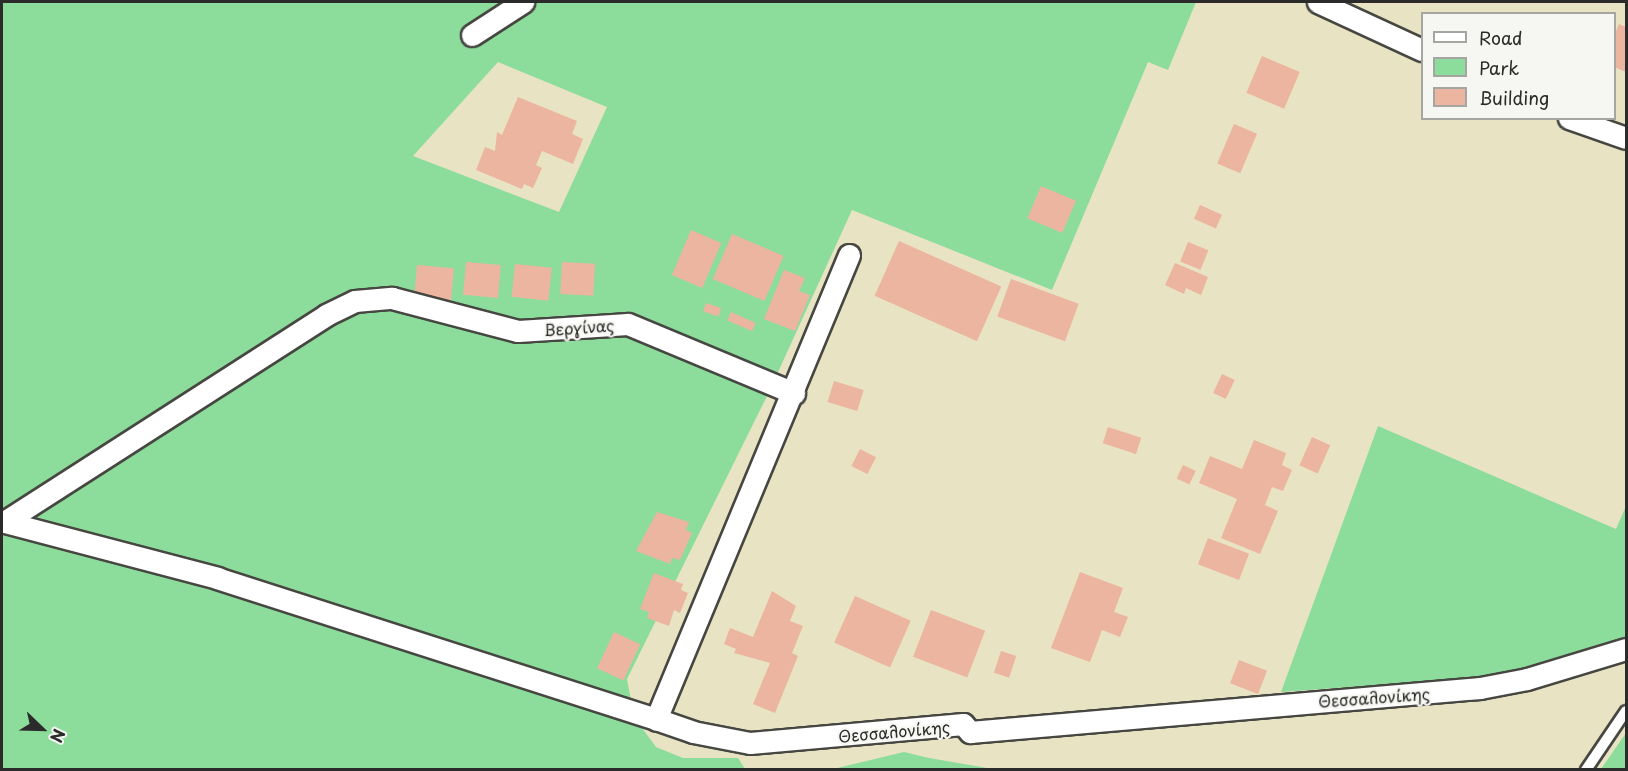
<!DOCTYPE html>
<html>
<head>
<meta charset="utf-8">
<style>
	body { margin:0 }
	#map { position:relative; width:1628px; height:771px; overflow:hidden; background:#e8e3c3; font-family:"Playpen Sans",sans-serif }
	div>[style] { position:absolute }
	.green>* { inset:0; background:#8cdc9c }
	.building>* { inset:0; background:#ecb59f; transform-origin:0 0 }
	.roads { filter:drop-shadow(2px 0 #474742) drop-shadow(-2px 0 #474742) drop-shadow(0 2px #474742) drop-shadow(0 -2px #474742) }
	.service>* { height:10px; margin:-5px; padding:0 5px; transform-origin:5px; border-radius:5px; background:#fff }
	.minor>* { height:21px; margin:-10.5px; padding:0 10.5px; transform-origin:10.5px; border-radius:10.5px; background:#fff }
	span { translate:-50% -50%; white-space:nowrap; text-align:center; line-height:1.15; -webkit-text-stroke:4.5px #f6f6f2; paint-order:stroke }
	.street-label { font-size:16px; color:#2b2b2b }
	.frame { position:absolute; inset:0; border:3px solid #2b2b2b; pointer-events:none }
	.legend { position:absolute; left:1421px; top:12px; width:195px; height:108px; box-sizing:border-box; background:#f6f6f2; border:2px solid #a5a5a2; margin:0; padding:8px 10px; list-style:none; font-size:18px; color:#2b2b2b }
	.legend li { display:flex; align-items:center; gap:12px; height:30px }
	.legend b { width:30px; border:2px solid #a5a5a2 }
	.north { position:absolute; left:12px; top:699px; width:60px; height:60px; -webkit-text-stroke:4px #f6f6f2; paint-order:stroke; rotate:113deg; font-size:16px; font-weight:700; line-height:24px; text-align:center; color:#2b2b2b }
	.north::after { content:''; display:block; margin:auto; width:21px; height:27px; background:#2b2b2b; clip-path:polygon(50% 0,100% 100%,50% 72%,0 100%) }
</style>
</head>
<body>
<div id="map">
	<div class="green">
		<div style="clip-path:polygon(evenodd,2px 2px,1196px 2px,1168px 70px,1148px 62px,1052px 290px,852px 210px,768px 394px,627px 679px,634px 717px,656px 747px,683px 758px,738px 758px,745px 769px,2px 770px,2px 2px,498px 62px,607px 107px,559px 212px,413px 156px,498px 62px)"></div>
		<div style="clip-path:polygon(1378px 426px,1616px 529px,1626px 506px,1626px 639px,1488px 677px,1281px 692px)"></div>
		<div style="clip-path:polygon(1626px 733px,1626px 769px,1601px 769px)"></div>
		<div style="clip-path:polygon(904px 752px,929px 758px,993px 769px,833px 769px)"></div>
	</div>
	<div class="building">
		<div style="clip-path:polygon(1619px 24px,1626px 27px,1626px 72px,1614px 67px,1614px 36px)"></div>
		<div style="left:1262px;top:56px;width:41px;height:40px;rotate:23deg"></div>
		<div style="clip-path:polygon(518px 97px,577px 121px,572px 134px,583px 139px,573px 164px,542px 151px,536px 165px,542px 168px,533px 188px,524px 184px,522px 189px,476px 170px,485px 147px,495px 151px,497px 132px,502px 135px)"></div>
		<div style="left:1234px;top:124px;width:25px;height:43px;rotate:23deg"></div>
		<div style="left:1041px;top:186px;width:38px;height:35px;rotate:23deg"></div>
		<div style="left:1200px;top:205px;width:24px;height:15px;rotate:24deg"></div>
		<div style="left:691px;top:230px;width:33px;height:49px;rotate:23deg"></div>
		<div style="left:732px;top:234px;width:56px;height:49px;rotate:23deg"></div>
		<div style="left:899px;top:241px;width:112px;height:60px;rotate:24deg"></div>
		<div style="left:1188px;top:242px;width:22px;height:21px;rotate:22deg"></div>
		<div style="left:466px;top:262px;width:35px;height:33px;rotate:5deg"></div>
		<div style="left:562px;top:262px;width:33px;height:32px;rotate:3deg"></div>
		<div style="clip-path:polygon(1175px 263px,1208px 277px,1201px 295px,1186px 288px,1184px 294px,1165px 285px)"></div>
		<div style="left:515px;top:264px;width:37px;height:33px;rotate:6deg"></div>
		<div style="left:417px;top:265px;width:37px;height:33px;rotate:5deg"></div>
		<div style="clip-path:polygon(784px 270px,805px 278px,799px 291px,810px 295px,795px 331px,764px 319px)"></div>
		<div style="left:1011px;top:279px;width:72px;height:40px;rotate:20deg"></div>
		<div style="left:706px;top:303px;width:16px;height:9px;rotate:18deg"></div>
		<div style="left:731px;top:312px;width:27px;height:9px;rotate:24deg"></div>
		<div style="left:1222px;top:374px;width:14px;height:21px;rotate:25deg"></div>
		<div style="left:834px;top:381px;width:31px;height:22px;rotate:17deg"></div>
		<div style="left:1108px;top:427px;width:35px;height:17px;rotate:18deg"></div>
		<div style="left:1312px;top:437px;width:20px;height:31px;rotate:24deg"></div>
		<div style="clip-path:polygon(1254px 440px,1286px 453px,1282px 465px,1292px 470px,1283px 491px,1272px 487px,1265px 505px,1278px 511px,1260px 554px,1221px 538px,1237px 499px,1199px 483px,1210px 456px,1242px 469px)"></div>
		<div style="left:860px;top:449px;width:18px;height:19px;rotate:27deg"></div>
		<div style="left:1183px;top:465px;width:14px;height:15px;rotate:25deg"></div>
		<div style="clip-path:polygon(657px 512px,689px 522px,686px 530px,692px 533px,680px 560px,672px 558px,670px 564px,636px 551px)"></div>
		<div style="left:1208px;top:538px;width:44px;height:28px;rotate:21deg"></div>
		<div style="clip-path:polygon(1080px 572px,1123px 588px,1114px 612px,1128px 617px,1120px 637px,1102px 630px,1090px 662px,1051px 648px)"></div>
		<div style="clip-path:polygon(654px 573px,683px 584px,681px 590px,688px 593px,680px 613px,674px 610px,669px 626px,647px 618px,649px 612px,640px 609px)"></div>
		<div style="clip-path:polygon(772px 591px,796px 606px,790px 621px,803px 626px,792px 653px,798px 656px,775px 713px,753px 704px,770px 663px,734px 653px,736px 649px,724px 644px,730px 628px,753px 637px)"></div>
		<div style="left:855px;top:596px;width:61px;height:51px;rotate:24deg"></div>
		<div style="left:931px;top:610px;width:58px;height:50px;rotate:21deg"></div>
		<div style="left:614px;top:632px;width:29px;height:40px;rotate:25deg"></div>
		<div style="left:1001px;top:651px;width:16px;height:23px;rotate:18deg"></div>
		<div style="left:1239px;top:660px;width:30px;height:25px;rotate:21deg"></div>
	</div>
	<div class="roads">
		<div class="service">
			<div style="left:1586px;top:770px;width:71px;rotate:-55.9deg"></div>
		</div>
		<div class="minor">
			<div style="left:1318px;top:2px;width:115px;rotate:24.8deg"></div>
			<div style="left:472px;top:35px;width:61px;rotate:-32.9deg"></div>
			<div style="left:1569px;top:118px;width:60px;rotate:19.3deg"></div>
			<div style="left:849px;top:255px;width:503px;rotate:112.58deg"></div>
			<div style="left:656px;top:719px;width:39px;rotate:19deg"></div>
			<div style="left:693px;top:732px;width:58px;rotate:10.9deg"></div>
			<div style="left:750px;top:743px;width:214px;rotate:-5.1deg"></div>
			<div style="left:963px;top:724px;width:11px;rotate:49deg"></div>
			<div style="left:970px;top:732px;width:512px;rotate:-4.93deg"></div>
			<div style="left:1480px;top:688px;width:48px;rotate:-10.8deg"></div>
			<div style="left:1527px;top:679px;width:103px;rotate:-16.9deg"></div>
			<div style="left:656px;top:719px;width:460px;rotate:-162.2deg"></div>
			<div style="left:218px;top:578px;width:221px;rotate:-165.3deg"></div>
			<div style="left:4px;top:522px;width:383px;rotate:-32.7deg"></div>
			<div style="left:326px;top:315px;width:32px;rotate:-26deg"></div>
			<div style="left:355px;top:301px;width:37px;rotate:-5deg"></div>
			<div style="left:392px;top:298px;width:130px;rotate:14.7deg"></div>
			<div style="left:518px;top:331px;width:110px;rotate:-3.6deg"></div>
			<div style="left:628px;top:324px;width:180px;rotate:22.6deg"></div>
		</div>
	</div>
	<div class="street-label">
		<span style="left:579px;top:327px;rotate:-4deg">Βεργίνας</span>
		<span style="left:1374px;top:697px;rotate:-4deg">Θεσσαλονίκης</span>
		<span style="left:894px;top:731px;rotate:-5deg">Θεσσαλονίκης</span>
	</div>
	<div class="frame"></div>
	<ul class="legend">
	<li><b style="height:8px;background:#fff"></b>Road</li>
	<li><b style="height:16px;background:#8cdc9c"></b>Park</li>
	<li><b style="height:16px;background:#ecb59f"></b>Building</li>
	</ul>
	<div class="north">N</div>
</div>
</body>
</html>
